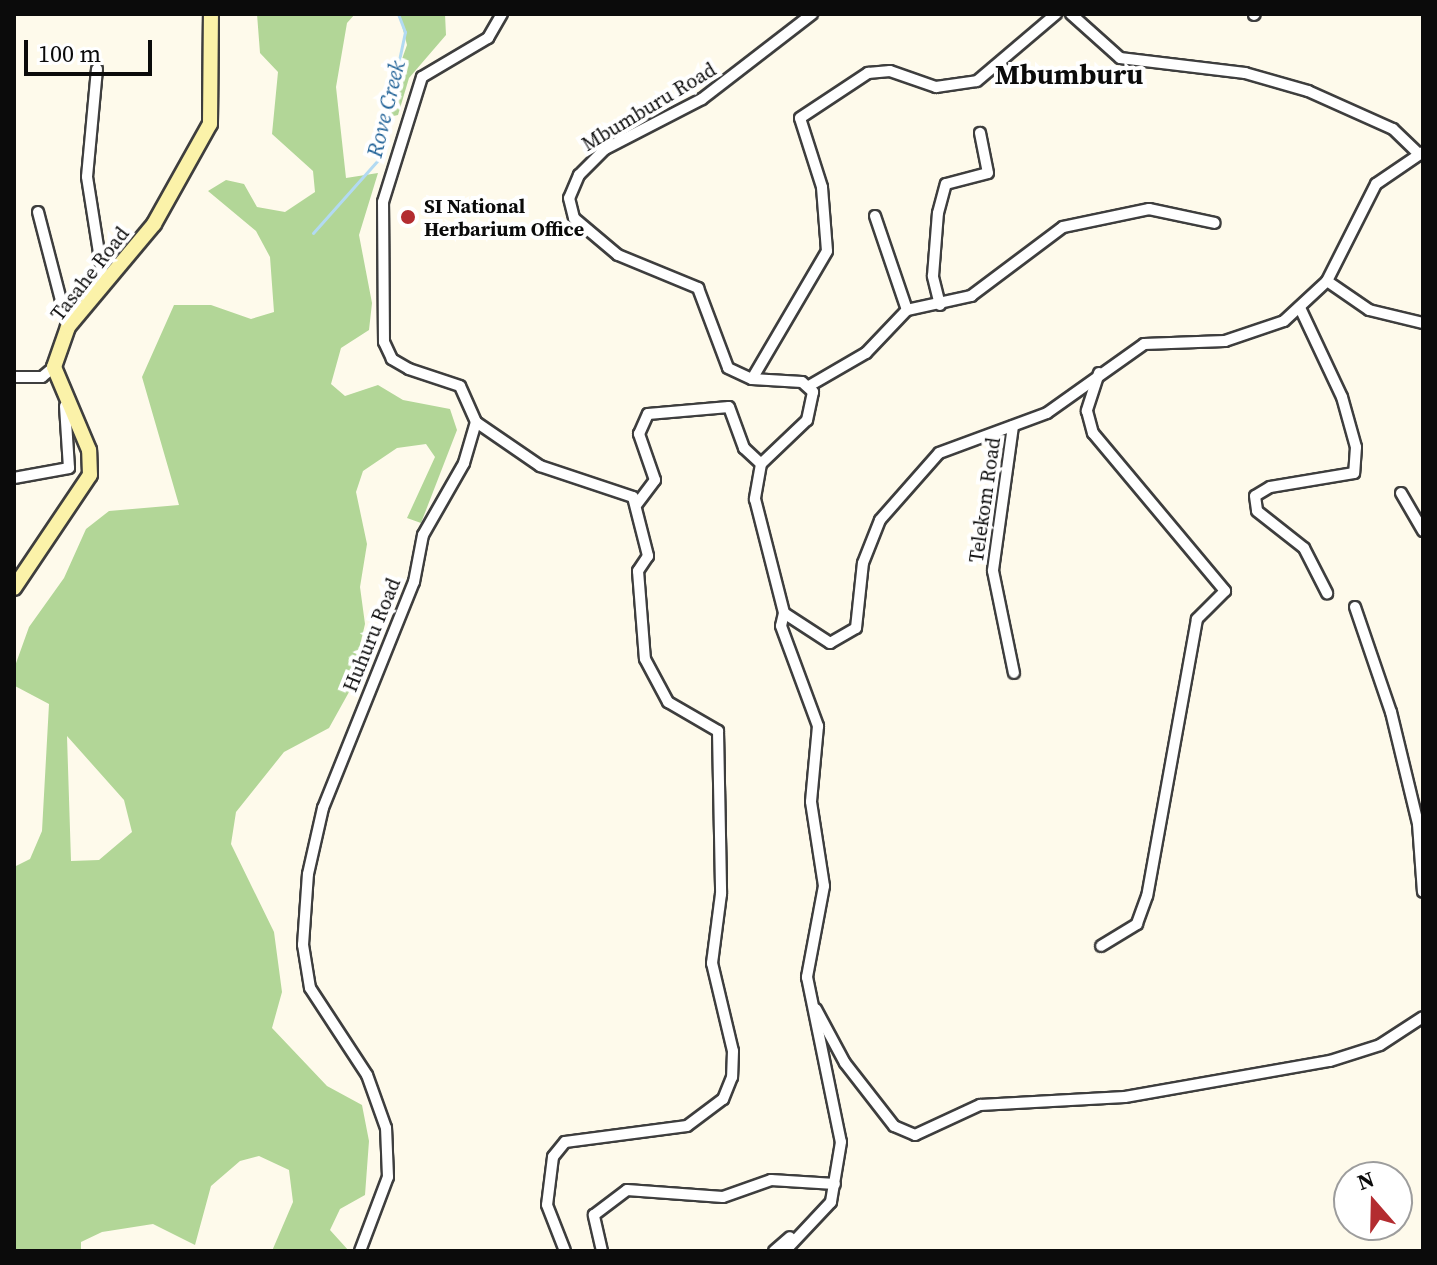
<!DOCTYPE html>
<html>
<head>
<meta charset="utf-8">
<style>
	body { margin:0 }
	#map { position:relative; width:1437px; height:1265px; overflow:hidden; background:#fefaeb; font-family:"Source Serif 4",serif }
	div>[style] { position:absolute }
	.forest>* { inset:0; background:#b2d697 }
	.stream>* { height:3px; margin:-1.5px; padding:0 1.5px; transform-origin:1.5px; border-radius:1.5px; background:#b2daf2 }
	.roads { filter:drop-shadow(2px 0 #3e3e3e) drop-shadow(-2px 0 #3e3e3e) drop-shadow(0 2px #3e3e3e) drop-shadow(0 -2px #3e3e3e) }
	.street>* { height:10px; margin:-5px; padding:0 5px; transform-origin:5px; border-radius:5px; background:#fff }
	.secondary>* { height:14px; margin:-7px; padding:0 7px; transform-origin:7px; border-radius:7px; background:#fbf2a9 }
	.dots>* { width:22px; height:22px; translate:-50% -50%; box-sizing:border-box; border:4px solid #fff; border-radius:50% }
	span { translate:-50% -50%; white-space:nowrap; text-align:center; line-height:1.15; -webkit-text-stroke:8px #fff; paint-order:stroke }
	.street-label { font-size:20px; color:#0b0b0b }
	.poi-label { font-size:20px; color:#0b0b0b; font-weight:700 }
	.left { translate:0 -50%; text-align:left }
	.water-label { font-size:22px; color:#1c5f95; font-style:italic }
	.district-label { font-size:28px; color:#0b0b0b; font-weight:700 }
	.frame { position:absolute; inset:0; border:16px solid #0b0b0b; pointer-events:none }
	.north { position:absolute; left:1333px; top:1161px; width:80px; height:80px; box-sizing:border-box; background:#fff; border:2px solid #9d9d9d; border-radius:50%; rotate:340deg; font-size:22px; font-weight:700; line-height:32px; text-align:center; color:#0b0b0b }
	.north::after { content:''; display:block; margin:auto; width:28px; height:36px; background:#b32c30; clip-path:polygon(50% 0,100% 100%,50% 72%,0 100%) }
	.scale { position:absolute; left:24px; top:40px; width:128px; height:36px; box-sizing:border-box; border:4px solid #0b0b0b; border-top:0; padding-left:10px; font-size:24px; line-height:28px; white-space:nowrap; color:#0b0b0b; -webkit-text-stroke:6px #fff; paint-order:stroke }
</style>
</head>
<body>
<div id="map">
	<div class="forest">
		<div style="clip-path:polygon(evenodd,257px 14px,355px 14px,347px 23px,336px 87px,346px 178px,378px 173px,359px 235px,372px 303px,369px 330px,341px 348px,331px 384px,345px 396px,378px 385px,403px 400px,450px 409px,457px 430px,421px 523px,407px 518px,435px 457px,426px 444px,397px 448px,363px 471px,356px 492px,367px 544px,360px 587px,365px 624px,349px 692px,329px 728px,284px 752px,236px 812px,231px 844px,274px 932px,282px 992px,272px 1028px,327px 1086px,362px 1105px,369px 1141px,365px 1195px,340px 1209px,330px 1230px,349px 1251px,272px 1251px,293px 1202px,289px 1170px,259px 1156px,240px 1161px,211px 1186px,195px 1245px,153px 1224px,102px 1232px,81px 1242px,81px 1251px,14px 1251px,14px 867px,30px 859px,42px 831px,49px 704px,15px 686px,15px 666px,29px 627px,64px 578px,86px 529px,109px 511px,179px 505px,142px 377px,174px 305px,211px 305px,251px 319px,274px 312px,270px 257px,256px 231px,208px 191px,226px 180px,244px 184px,257px 207px,285px 212px,315px 192px,313px 171px,272px 134px,278px 72px,260px 53px,257px 14px,67px 736px,124px 800px,132px 832px,99px 860px,71px 861px,67px 736px)"></div>
		<div style="clip-path:polygon(399px 14px,445px 14px,446px 35px,409px 78px,398px 115px,389px 117px,388px 98px,407px 45px)"></div>
	</div>
	<div class="stream">
		<div style="left:313px;top:233px;width:98px;rotate:-48.3deg"></div>
		<div style="left:378px;top:160px;width:131px;rotate:-78.1deg"></div>
		<div style="left:405px;top:32px;width:19px;rotate:-111deg"></div>
	</div>
	<div class="roads">
		<div class="street">
			<div style="left:812px;top:14px;width:139px;rotate:142.3deg"></div>
			<div style="left:702px;top:99px;width:109px;rotate:152.7deg"></div>
			<div style="left:605px;top:149px;width:37px;rotate:135deg"></div>
			<div style="left:579px;top:175px;width:25px;rotate:113deg"></div>
			<div style="left:569px;top:198px;width:21px;rotate:76deg"></div>
			<div style="left:574px;top:218px;width:57px;rotate:40.1deg"></div>
			<div style="left:618px;top:255px;width:87px;rotate:22.4deg"></div>
			<div style="left:698px;top:288px;width:85px;rotate:69.4deg"></div>
			<div style="left:728px;top:368px;width:26px;rotate:25deg"></div>
			<div style="left:752px;top:379px;width:50px;rotate:3.4deg"></div>
			<div style="left:802px;top:382px;width:15px;rotate:42deg"></div>
			<div style="left:813px;top:392px;width:29px;rotate:102deg"></div>
			<div style="left:807px;top:420px;width:64px;rotate:136.3deg"></div>
			<div style="left:761px;top:464px;width:36px;rotate:100deg"></div>
			<div style="left:755px;top:499px;width:118px;rotate:75.7deg"></div>
			<div style="left:784px;top:613px;width:55px;rotate:33.1deg"></div>
			<div style="left:830px;top:643px;width:30px;rotate:-30deg"></div>
			<div style="left:856px;top:628px;width:65px;rotate:-83.9deg"></div>
			<div style="left:863px;top:563px;width:46px;rotate:-68.4deg"></div>
			<div style="left:880px;top:520px;width:89px;rotate:-48.6deg"></div>
			<div style="left:939px;top:453px;width:115px;rotate:-20.3deg"></div>
			<div style="left:1047px;top:413px;width:119px;rotate:-35.4deg"></div>
			<div style="left:1144px;top:344px;width:81px;rotate:-2.1deg"></div>
			<div style="left:1225px;top:341px;width:62px;rotate:-18.7deg"></div>
			<div style="left:1284px;top:321px;width:59px;rotate:-42.9deg"></div>
			<div style="left:1327px;top:281px;width:109px;rotate:-63.2deg"></div>
			<div style="left:1376px;top:184px;width:57px;rotate:-34.2deg"></div>
			<div style="left:1071px;top:14px;width:66px;rotate:41.9deg"></div>
			<div style="left:1120px;top:58px;width:126px;rotate:6.8deg"></div>
			<div style="left:1245px;top:73px;width:66px;rotate:15.9deg"></div>
			<div style="left:1308px;top:91px;width:93px;rotate:24.1deg"></div>
			<div style="left:1393px;top:129px;width:33px;rotate:44deg"></div>
			<div style="left:1254px;top:15px;width:1px;rotate:-45deg"></div>
			<div style="left:97px;top:69px;width:108px;rotate:95.3deg"></div>
			<div style="left:87px;top:177px;width:108px;rotate:81deg"></div>
			<div style="left:38px;top:212px;width:119px;rotate:75.4deg"></div>
			<div style="left:875px;top:216px;width:99px;rotate:71.2deg"></div>
			<div style="left:1327px;top:281px;width:51px;rotate:34.6deg"></div>
			<div style="left:1369px;top:310px;width:56px;rotate:13.5deg"></div>
			<div style="left:940px;top:305px;width:30px;rotate:-104deg"></div>
			<div style="left:933px;top:276px;width:63px;rotate:-85.5deg"></div>
			<div style="left:938px;top:213px;width:30px;rotate:-75deg"></div>
			<div style="left:946px;top:184px;width:43px;rotate:-14.7deg"></div>
			<div style="left:988px;top:173px;width:41px;rotate:-101.3deg"></div>
			<div style="left:1301px;top:310px;width:96px;rotate:64.8deg"></div>
			<div style="left:1342px;top:397px;width:52px;rotate:74.4deg"></div>
			<div style="left:1356px;top:447px;width:26px;rotate:94deg"></div>
			<div style="left:1354px;top:473px;width:85px;rotate:170.5deg"></div>
			<div style="left:1270px;top:487px;width:17px;rotate:149deg"></div>
			<div style="left:1255px;top:496px;width:15px;rotate:82deg"></div>
			<div style="left:1257px;top:511px;width:60px;rotate:38.2deg"></div>
			<div style="left:1304px;top:548px;width:51px;rotate:62.9deg"></div>
			<div style="left:1099px;top:373px;width:40px;rotate:108deg"></div>
			<div style="left:1087px;top:411px;width:23px;rotate:75deg"></div>
			<div style="left:1093px;top:433px;width:206px;rotate:50.1deg"></div>
			<div style="left:1225px;top:591px;width:40px;rotate:135deg"></div>
			<div style="left:1197px;top:619px;width:281px;rotate:100.2deg"></div>
			<div style="left:1147px;top:896px;width:30px;rotate:110deg"></div>
			<div style="left:1137px;top:924px;width:42px;rotate:148.6deg"></div>
			<div style="left:14px;top:377px;width:28px"></div>
			<div style="left:42px;top:377px;width:16px;rotate:-40deg"></div>
			<div style="left:752px;top:379px;width:148px;rotate:-59.6deg"></div>
			<div style="left:827px;top:251px;width:64px;rotate:-94.5deg"></div>
			<div style="left:822px;top:187px;width:72px;rotate:-107.7deg"></div>
			<div style="left:800px;top:118px;width:82px;rotate:-33.5deg"></div>
			<div style="left:868px;top:73px;width:22px;rotate:-5deg"></div>
			<div style="left:890px;top:71px;width:49px;rotate:19.2deg"></div>
			<div style="left:936px;top:87px;width:41px;rotate:-8.3deg"></div>
			<div style="left:977px;top:81px;width:104px;rotate:-40.3deg"></div>
			<div style="left:809px;top:386px;width:66px;rotate:-30.1deg"></div>
			<div style="left:866px;top:353px;width:59px;rotate:-46.4deg"></div>
			<div style="left:907px;top:310px;width:66px;rotate:-12.3deg"></div>
			<div style="left:971px;top:296px;width:115px;rotate:-36.9deg"></div>
			<div style="left:1063px;top:227px;width:88px;rotate:-11.8deg"></div>
			<div style="left:1149px;top:209px;width:67px;rotate:12deg"></div>
			<div style="left:476px;top:422px;width:78px;rotate:34.5deg"></div>
			<div style="left:540px;top:466px;width:98px;rotate:18.4deg"></div>
			<div style="left:633px;top:497px;width:61px;rotate:75.7deg"></div>
			<div style="left:648px;top:556px;width:18px;rotate:124deg"></div>
			<div style="left:638px;top:571px;width:88px;rotate:85.5deg"></div>
			<div style="left:645px;top:659px;width:49px;rotate:61.9deg"></div>
			<div style="left:668px;top:702px;width:58px;rotate:30.1deg"></div>
			<div style="left:718px;top:731px;width:163px;rotate:88.9deg"></div>
			<div style="left:721px;top:894px;width:70px;rotate:97.4deg"></div>
			<div style="left:712px;top:963px;width:90px;rotate:76.6deg"></div>
			<div style="left:733px;top:1051px;width:26px;rotate:92deg"></div>
			<div style="left:732px;top:1077px;width:24px;rotate:112deg"></div>
			<div style="left:723px;top:1099px;width:45px;rotate:143.1deg"></div>
			<div style="left:687px;top:1126px;width:123px;rotate:172.5deg"></div>
			<div style="left:565px;top:1142px;width:19px;rotate:129deg"></div>
			<div style="left:553px;top:1157px;width:48px;rotate:97.1deg"></div>
			<div style="left:547px;top:1205px;width:49px;rotate:68.6deg"></div>
			<div style="left:1013px;top:426px;width:146px;rotate:97.9deg"></div>
			<div style="left:993px;top:571px;width:104px;rotate:78.4deg"></div>
			<div style="left:14px;top:478px;width:56px;rotate:-10.3deg"></div>
			<div style="left:69px;top:468px;width:62px;rotate:-93.7deg"></div>
			<div style="left:1401px;top:493px;width:44px;rotate:59.9deg"></div>
			<div style="left:637px;top:504px;width:30px;rotate:-53deg"></div>
			<div style="left:655px;top:480px;width:49px;rotate:-109.2deg"></div>
			<div style="left:639px;top:434px;width:22px;rotate:-66deg"></div>
			<div style="left:648px;top:414px;width:81px;rotate:-4.9deg"></div>
			<div style="left:729px;top:407px;width:44px;rotate:69.9deg"></div>
			<div style="left:744px;top:448px;width:23px;rotate:43deg"></div>
			<div style="left:1355px;top:607px;width:111px;rotate:71.1deg"></div>
			<div style="left:1391px;top:712px;width:115px;rotate:76.4deg"></div>
			<div style="left:1418px;top:824px;width:68px;rotate:85.8deg"></div>
			<div style="left:784px;top:613px;width:13px;rotate:103deg"></div>
			<div style="left:781px;top:626px;width:107px;rotate:69.7deg"></div>
			<div style="left:818px;top:726px;width:76px;rotate:95.3deg"></div>
			<div style="left:811px;top:802px;width:85px;rotate:81.2deg"></div>
			<div style="left:824px;top:886px;width:93px;rotate:100.6deg"></div>
			<div style="left:807px;top:977px;width:168px;rotate:78.4deg"></div>
			<div style="left:841px;top:1142px;width:61px;rotate:99.5deg"></div>
			<div style="left:831px;top:1202px;width:67px;rotate:133.2deg"></div>
			<div style="left:816px;top:1009px;width:61px;rotate:61.8deg"></div>
			<div style="left:845px;top:1063px;width:80px;rotate:52.1deg"></div>
			<div style="left:894px;top:1126px;width:23px;rotate:23deg"></div>
			<div style="left:915px;top:1135px;width:72px;rotate:-24.8deg"></div>
			<div style="left:980px;top:1105px;width:145px;rotate:-3.2deg"></div>
			<div style="left:1125px;top:1097px;width:208px;rotate:-10deg"></div>
			<div style="left:1330px;top:1061px;width:52px;rotate:-17.7deg"></div>
			<div style="left:1380px;top:1045px;width:51px;rotate:-33.1deg"></div>
			<div style="left:360px;top:1251px;width:79px;rotate:-69.3deg"></div>
			<div style="left:388px;top:1177px;width:49px;rotate:-92.3deg"></div>
			<div style="left:386px;top:1128px;width:56px;rotate:-109.7deg"></div>
			<div style="left:367px;top:1075px;width:104px;rotate:-123.2deg"></div>
			<div style="left:310px;top:988px;width:44px;rotate:-99.2deg"></div>
			<div style="left:303px;top:945px;width:71px;rotate:-86deg"></div>
			<div style="left:308px;top:874px;width:68px;rotate:-77.2deg"></div>
			<div style="left:323px;top:808px;width:244px;rotate:-68.1deg"></div>
			<div style="left:414px;top:582px;width:48px;rotate:-79.2deg"></div>
			<div style="left:423px;top:535px;width:83px;rotate:-60.3deg"></div>
			<div style="left:464px;top:463px;width:43px;rotate:-73.7deg"></div>
			<div style="left:476px;top:422px;width:39px;rotate:-114deg"></div>
			<div style="left:460px;top:386px;width:54px;rotate:-161.6deg"></div>
			<div style="left:409px;top:369px;width:20px;rotate:-150deg"></div>
			<div style="left:392px;top:359px;width:19px;rotate:-115deg"></div>
			<div style="left:384px;top:342px;width:140px;rotate:-90.4deg"></div>
			<div style="left:383px;top:202px;width:131px;rotate:-72.7deg"></div>
			<div style="left:422px;top:77px;width:77px;rotate:-30.6deg"></div>
			<div style="left:488px;top:38px;width:28px;rotate:-60deg"></div>
			<div style="left:602px;top:1251px;width:37px;rotate:-103deg"></div>
			<div style="left:594px;top:1215px;width:41px;rotate:-37.1deg"></div>
			<div style="left:627px;top:1190px;width:96px;rotate:4.2deg"></div>
			<div style="left:723px;top:1197px;width:51px;rotate:-19.5deg"></div>
			<div style="left:771px;top:1180px;width:64px;rotate:3.6deg"></div>
			<div style="left:774px;top:1251px;width:21px;rotate:-41deg"></div>
		</div>
		<div class="secondary">
			<div style="left:14px;top:588px;width:136px;rotate:-56.1deg"></div>
			<div style="left:90px;top:475px;width:25px;rotate:-92deg"></div>
			<div style="left:89px;top:450px;width:90px;rotate:-112.9deg"></div>
			<div style="left:54px;top:367px;width:42px;rotate:-70.7deg"></div>
			<div style="left:68px;top:327px;width:134px;rotate:-50.1deg"></div>
			<div style="left:154px;top:224px;width:115px;rotate:-60.8deg"></div>
			<div style="left:210px;top:124px;width:110px;rotate:-89.5deg"></div>
		</div>
	</div>
	<div class="dots">
		<div style="left:408px;top:217px;background:#b32c30"></div>
	</div>
	<div class="street-label">
		<span style="left:649px;top:107px;rotate:-31deg">Mbumburu Road</span>
		<span style="left:90px;top:274px;rotate:-52deg">Tasahe Road</span>
		<span style="left:985px;top:500px;rotate:-82deg">Telekom Road</span>
		<span style="left:372px;top:635px;rotate:-68deg">Huhuru Road</span>
	</div>
	<div class="poi-label">
		<span class="left" style="left:424px;top:218px">SI National<br>Herbarium Office</span>
	</div>
	<div class="water-label">
		<span style="left:386px;top:109px;rotate:-76deg">Rove Creek</span>
	</div>
	<div class="district-label">
		<span style="left:1069px;top:74px">Mbumburu</span>
	</div>
	<div class="frame"></div>
	<div class="north">N</div>
	<div class="scale">100 m</div>
</div>
</body>
</html>
